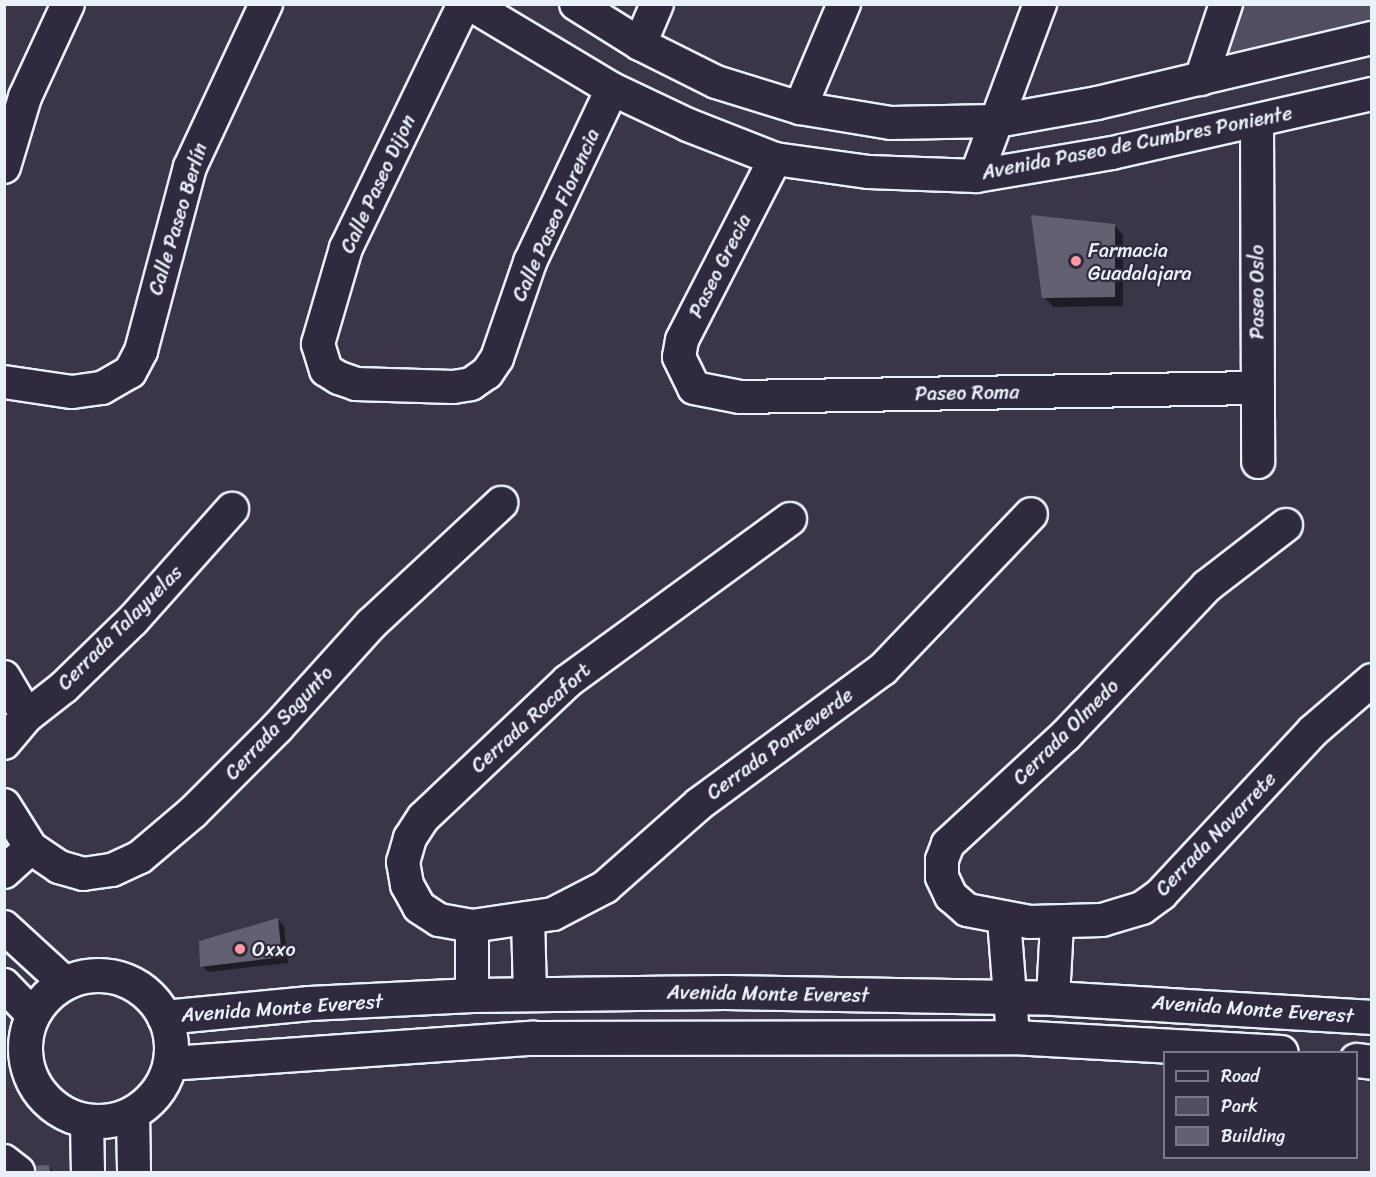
<!DOCTYPE html>
<html>
<head>
<meta charset="utf-8">
<style>
	body { margin:0 }
	#map { position:relative; width:1376px; height:1177px; overflow:hidden; background:#3a3648; font-family:Sriracha,sans-serif }
	div>[style] { position:absolute }
	.green>* { inset:0; background:#504e5f }
	.shadow>* { inset:0; background:#0007 }
	.building>* { inset:0; background:#636171 }
	.roads { filter:drop-shadow(2px 0 #e8f1f8) drop-shadow(-2px 0 #e8f1f8) drop-shadow(0 2px #e8f1f8) drop-shadow(0 -2px #e8f1f8) }
	.minor>* { height:32px; margin:-16px; padding:0 16px; transform-origin:16px; border-radius:16px; background:#2f2a3d }
	.major>* { height:33px; margin:-16.5px; padding:0 16.5px; transform-origin:16.5px; border-radius:16.5px; background:#2f2a3d }
	.major>.ring { margin:-16.5px; padding:0; box-sizing:content-box; background:none; border:33px solid #2f2a3d; border-radius:50% }
	.dots>* { width:16px; height:16px; translate:-50% -50%; box-sizing:border-box; border:3px solid #2f2a3d; border-radius:50% }
	span { translate:-50% -50%; white-space:nowrap; text-align:center; line-height:1.15; -webkit-text-stroke:4.5px #2f2a3d; paint-order:stroke }
	.street-label { font-size:20px; color:#e8f1f8 }
	.poi-label { font-size:20px; color:#e8f1f8 }
	.left { translate:0 -50%; text-align:left }
	.frame { position:absolute; inset:0; border:6px solid #e8f1f8; pointer-events:none }
	.legend { position:absolute; left:1163px; top:1051px; width:195px; height:108px; box-sizing:border-box; background:#2f2a3d; border:2px solid #797a88; margin:0; padding:8px 10px; list-style:none; font-size:18px; color:#e8f1f8 }
	.legend li { display:flex; align-items:center; gap:12px; height:30px }
	.legend b { width:30px; border:2px solid #797a88 }
</style>
</head>
<body>
<div id="map">
	<div class="green">
		<div style="clip-path:polygon(1243px 5px,1371px 5px,1371px 35px,1242px 68px,1223px 46px)"></div>
	</div>
	<div class="shadow">
		<div style="clip-path:polygon(1114px 225px,1123px 235px,1123px 306px,1053px 307px,1044px 297px)"></div>
		<div style="clip-path:polygon(278px 920px,284px 926px,288px 963px,208px 972px,202px 966px)"></div>
		<div style="clip-path:polygon(48px 1166px,54px 1172px,4px 1172px)"></div>
	</div>
	<div class="building">
		<div style="clip-path:polygon(1031px 215px,1115px 224px,1115px 297px,1042px 298px)"></div>
		<div style="clip-path:polygon(278px 918px,282px 957px,200px 967px,199px 941px)"></div>
		<div style="clip-path:polygon(49px 1165px,50px 1172px,4px 1172px,4px 1167px)"></div>
	</div>
	<div class="roads">
		<div class="minor">
			<div style="left:464px;top:4px;width:271px;rotate:115.8deg"></div>
			<div style="left:346px;top:248px;width:100px;rotate:106.3deg"></div>
			<div style="left:318px;top:344px;width:27px;rotate:73deg"></div>
			<div style="left:326px;top:370px;width:15px;rotate:32deg"></div>
			<div style="left:339px;top:378px;width:18px;rotate:19deg"></div>
			<div style="left:356px;top:384px;width:97px;rotate:1.8deg"></div>
			<div style="left:453px;top:387px;width:18px;rotate:-9deg"></div>
			<div style="left:471px;top:384px;width:19px;rotate:-35deg"></div>
			<div style="left:487px;top:373px;width:18px;rotate:-56deg"></div>
			<div style="left:497px;top:358px;width:102px;rotate:-71deg"></div>
			<div style="left:530px;top:262px;width:191px;rotate:-64.6deg"></div>
			<div style="left:470px;top:4px;width:165px;rotate:30.9deg"></div>
			<div style="left:612px;top:89px;width:84px;rotate:25.3deg"></div>
			<div style="left:688px;top:125px;width:93px;rotate:21.3deg"></div>
			<div style="left:775px;top:159px;width:95px;rotate:7.9deg"></div>
			<div style="left:869px;top:172px;width:107px;rotate:2.1deg"></div>
			<div style="left:976px;top:176px;width:138px;rotate:-9.6deg"></div>
			<div style="left:1112px;top:153px;width:267px;rotate:-12.8deg"></div>
			<div style="left:576px;top:4px;width:75px;rotate:32deg"></div>
			<div style="left:640px;top:44px;width:85px;rotate:26.6deg"></div>
			<div style="left:716px;top:82px;width:88px;rotate:17.2deg"></div>
			<div style="left:800px;top:108px;width:92px;rotate:9.4deg"></div>
			<div style="left:891px;top:123px;width:106px;rotate:-1.1deg"></div>
			<div style="left:997px;top:121px;width:102px;rotate:-10.2deg"></div>
			<div style="left:1097px;top:103px;width:283px;rotate:-13.3deg"></div>
			<div style="left:640px;top:44px;width:43px;rotate:-67deg"></div>
			<div style="left:1201px;top:79px;width:79px;rotate:-71.6deg"></div>
			<div style="left:800px;top:108px;width:113px;rotate:-67.1deg"></div>
			<div style="left:1257px;top:122px;width:340px;rotate:89.8deg"></div>
			<div style="left:775px;top:159px;width:203px;rotate:117.2deg"></div>
			<div style="left:682px;top:340px;width:17px;rotate:100deg"></div>
			<div style="left:679px;top:357px;width:34px;rotate:64deg"></div>
			<div style="left:694px;top:388px;width:47px;rotate:11.1deg"></div>
			<div style="left:740px;top:397px;width:516px;rotate:-1deg"></div>
			<div style="left:4px;top:167px;width:73px;rotate:-73.3deg"></div>
			<div style="left:25px;top:97px;width:102px;rotate:-65.2deg"></div>
			<div style="left:976px;top:176px;width:184px;rotate:-69.6deg"></div>
			<div style="left:4px;top:382px;width:69px;rotate:8.4deg"></div>
			<div style="left:72px;top:392px;width:30px;rotate:-8deg"></div>
			<div style="left:102px;top:388px;width:32px;rotate:-30deg"></div>
			<div style="left:130px;top:372px;width:24px;rotate:-62deg"></div>
			<div style="left:141px;top:351px;width:190px;rotate:-75.1deg"></div>
			<div style="left:190px;top:167px;width:180px;rotate:-65deg"></div>
			<div style="left:790px;top:519px;width:275px;rotate:143.9deg"></div>
			<div style="left:568px;top:681px;width:199px;rotate:136.6deg"></div>
			<div style="left:423px;top:818px;width:24px;rotate:123deg"></div>
			<div style="left:410px;top:838px;width:25px;rotate:106deg"></div>
			<div style="left:403px;top:862px;width:23px;rotate:80deg"></div>
			<div style="left:407px;top:885px;width:25px;rotate:61deg"></div>
			<div style="left:419px;top:907px;width:24px;rotate:33deg"></div>
			<div style="left:439px;top:920px;width:34px;rotate:10deg"></div>
			<div style="left:472px;top:926px;width:82px;rotate:-8.4deg"></div>
			<div style="left:553px;top:914px;width:59px;rotate:-27.4deg"></div>
			<div style="left:605px;top:887px;width:125px;rotate:-41.4deg"></div>
			<div style="left:699px;top:804px;width:228px;rotate:-36.3deg"></div>
			<div style="left:883px;top:669px;width:214px;rotate:-46.3deg"></div>
			<div style="left:1286px;top:525px;width:100px;rotate:142.3deg"></div>
			<div style="left:1207px;top:586px;width:205px;rotate:133.4deg"></div>
			<div style="left:1066px;top:735px;width:161px;rotate:137.3deg"></div>
			<div style="left:948px;top:844px;width:17px;rotate:111deg"></div>
			<div style="left:942px;top:860px;width:17px;rotate:90deg"></div>
			<div style="left:942px;top:877px;width:21px;rotate:65deg"></div>
			<div style="left:951px;top:896px;width:21px;rotate:41deg"></div>
			<div style="left:967px;top:910px;width:64px;rotate:10.8deg"></div>
			<div style="left:1030px;top:922px;width:72px;rotate:-1.6deg"></div>
			<div style="left:1102px;top:920px;width:42px;rotate:-16.7deg"></div>
			<div style="left:1142px;top:908px;width:24px;rotate:-36deg"></div>
			<div style="left:1161px;top:894px;width:223px;rotate:-47deg"></div>
			<div style="left:1313px;top:731px;width:78px;rotate:-40.8deg"></div>
			<div style="left:4px;top:677px;width:45px;rotate:59.5deg"></div>
			<div style="left:4px;top:743px;width:35px;rotate:-50deg"></div>
			<div style="left:27px;top:716px;width:47px;rotate:-38.1deg"></div>
			<div style="left:64px;top:687px;width:96px;rotate:-44.2deg"></div>
			<div style="left:133px;top:620px;width:149px;rotate:-48.3deg"></div>
			<div style="left:4px;top:805px;width:51px;rotate:57.9deg"></div>
			<div style="left:31px;top:848px;width:34px;rotate:34deg"></div>
			<div style="left:59px;top:867px;width:25px;rotate:16deg"></div>
			<div style="left:83px;top:874px;width:29px;rotate:-8deg"></div>
			<div style="left:112px;top:870px;width:31px;rotate:-25deg"></div>
			<div style="left:140px;top:857px;width:70px;rotate:-40.3deg"></div>
			<div style="left:193px;top:812px;width:119px;rotate:-45deg"></div>
			<div style="left:277px;top:728px;width:140px;rotate:-47.9deg"></div>
			<div style="left:371px;top:624px;width:178px;rotate:-42.9deg"></div>
			<div style="left:4px;top:872px;width:36px;rotate:-42deg"></div>
			<div style="left:528px;top:918px;width:75px;rotate:88.5deg"></div>
			<div style="left:1004px;top:919px;width:118px;rotate:85.6deg"></div>
			<div style="left:472px;top:926px;width:69px;rotate:90deg"></div>
			<div style="left:4px;top:927px;width:81px;rotate:42.5deg"></div>
			<div style="left:4px;top:985px;width:40px;rotate:46deg"></div>
			<div style="left:1053px;top:998px;width:75px;rotate:-86.9deg"></div>
			<div style="left:133px;top:1113px;width:59px;rotate:89deg"></div>
			<div style="left:87px;top:1121px;width:51px;rotate:88.9deg"></div>
			<div style="left:4px;top:1161px;width:18px;rotate:38deg"></div>
		</div>
		<div class="major">
			<div class="ring" style="left:25px;top:975px;width:113px;height:113px"></div>
			<div style="left:164px;top:1017px;width:146px;rotate:-5.5deg"></div>
			<div style="left:309px;top:1003px;width:163px;rotate:-2.8deg"></div>
			<div style="left:472px;top:995px;width:253px;rotate:-0.7deg"></div>
			<div style="left:725px;top:992px;width:328px;rotate:1deg"></div>
			<div style="left:1053px;top:998px;width:320px;rotate:3.4deg"></div>
			<div style="left:1356px;top:1060px;width:16px;rotate:7deg"></div>
			<div style="left:170px;top:1063px;width:363px;rotate:-4deg"></div>
			<div style="left:532px;top:1038px;width:481px;rotate:-0.1deg"></div>
			<div style="left:1013px;top:1037px;width:268px;rotate:3.2deg"></div>
		</div>
	</div>
	<div class="dots">
		<div style="left:1076px;top:261px;background:#ff9aa2"></div>
		<div style="left:240px;top:949px;background:#ff9aa2"></div>
	</div>
	<div class="street-label">
		<span style="left:1137px;top:143px;rotate:-11deg">Avenida Paseo de Cumbres Poniente</span>
		<span style="left:378px;top:184px;rotate:-65deg">Calle Paseo Dijon</span>
		<span style="left:556px;top:215px;rotate:-66deg">Calle Paseo Florencia</span>
		<span style="left:178px;top:219px;rotate:-73deg">Calle Paseo Berlín</span>
		<span style="left:720px;top:266px;rotate:-63deg">Paseo Grecia</span>
		<span style="left:1257px;top:292px;rotate:-90deg">Paseo Oslo</span>
		<span style="left:967px;top:393px;rotate:-1deg">Paseo Roma</span>
		<span style="left:120px;top:628px;rotate:-45deg">Cerrada Talayuelas</span>
		<span style="left:531px;top:718px;rotate:-42deg">Cerrada Rocafort</span>
		<span style="left:279px;top:723px;rotate:-47deg">Cerrada Sagunto</span>
		<span style="left:1066px;top:732px;rotate:-45deg">Cerrada Olmedo</span>
		<span style="left:780px;top:744px;rotate:-36deg">Cerrada Ponteverde</span>
		<span style="left:1216px;top:834px;rotate:-46deg">Cerrada Navarrete</span>
		<span style="left:768px;top:994px;rotate:1deg">Avenida Monte Everest</span>
		<span style="left:282px;top:1008px;rotate:-4deg">Avenida Monte Everest</span>
		<span style="left:1253px;top:1009px;rotate:4deg">Avenida Monte Everest</span>
	</div>
	<div class="poi-label">
		<span class="left" style="left:1088px;top:262px">Farmacia<br>Guadalajara</span>
		<span class="left" style="left:252px;top:949px">Oxxo</span>
	</div>
	<div class="frame"></div>
	<ul class="legend">
	<li><b style="height:8px;background:#2f2a3d"></b>Road</li>
	<li><b style="height:16px;background:#504e5f"></b>Park</li>
	<li><b style="height:16px;background:#636171"></b>Building</li>
	</ul>
</div>
</body>
</html>
